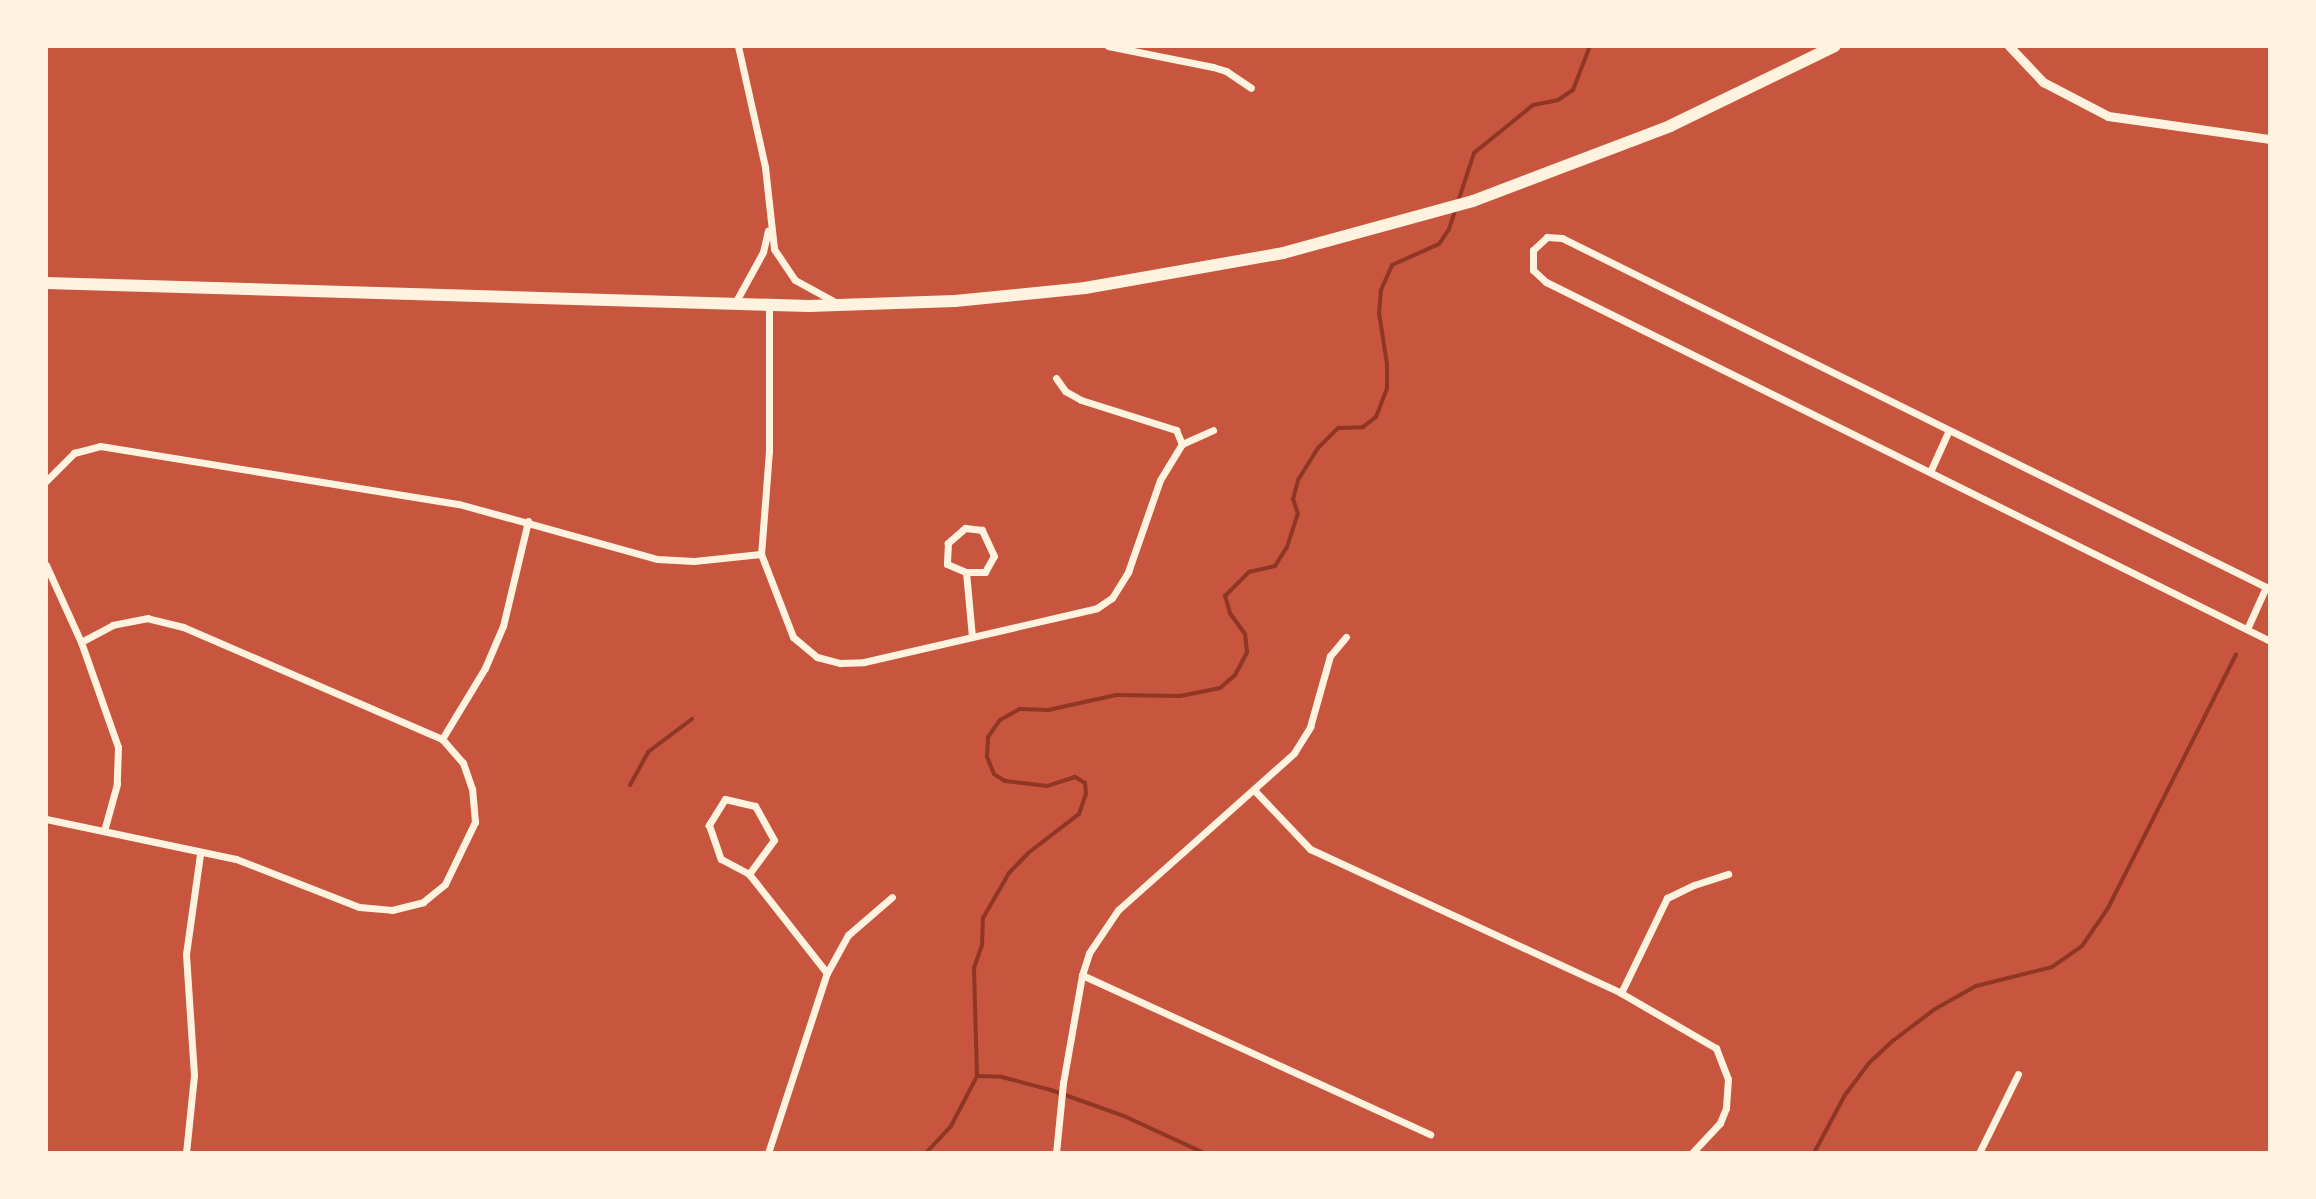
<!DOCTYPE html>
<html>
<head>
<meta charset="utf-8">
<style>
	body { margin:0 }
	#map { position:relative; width:2316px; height:1199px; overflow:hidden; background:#c8553d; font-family:Literata,serif }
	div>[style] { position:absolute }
	.stream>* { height:4px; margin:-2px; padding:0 2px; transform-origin:2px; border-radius:2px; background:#8f3625 }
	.minor>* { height:7px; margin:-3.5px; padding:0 3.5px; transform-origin:3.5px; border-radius:3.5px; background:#fff3e0 }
	.tertiary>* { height:9px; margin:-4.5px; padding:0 4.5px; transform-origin:4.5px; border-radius:4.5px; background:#fff3e0 }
	.primary>* { height:12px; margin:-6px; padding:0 6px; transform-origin:6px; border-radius:6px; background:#fff3e0 }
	span { translate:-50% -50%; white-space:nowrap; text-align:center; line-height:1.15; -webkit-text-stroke:8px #fff3e0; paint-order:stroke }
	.frame { position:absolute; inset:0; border:48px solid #fff3e0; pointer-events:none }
</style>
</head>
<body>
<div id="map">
	<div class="stream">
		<div style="left:630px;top:785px;width:38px;rotate:-61deg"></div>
		<div style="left:648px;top:752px;width:55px;rotate:-36.9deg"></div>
		<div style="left:977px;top:1076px;width:108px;rotate:-91.6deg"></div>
		<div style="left:974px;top:968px;width:24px;rotate:-71deg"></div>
		<div style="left:982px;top:945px;width:27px;rotate:-88deg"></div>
		<div style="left:983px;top:918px;width:52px;rotate:-60deg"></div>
		<div style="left:1009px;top:873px;width:28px;rotate:-46deg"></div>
		<div style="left:1028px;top:853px;width:64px;rotate:-37.4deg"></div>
		<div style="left:1079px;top:814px;width:21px;rotate:-71deg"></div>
		<div style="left:1086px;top:794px;width:11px;rotate:-95deg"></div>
		<div style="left:1085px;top:783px;width:12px;rotate:-149deg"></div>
		<div style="left:1075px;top:777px;width:29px;rotate:162deg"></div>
		<div style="left:1047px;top:786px;width:42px;rotate:-173.2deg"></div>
		<div style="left:1005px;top:781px;width:13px;rotate:-148deg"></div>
		<div style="left:994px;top:774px;width:18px;rotate:-112deg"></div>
		<div style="left:987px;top:757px;width:20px;rotate:-87deg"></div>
		<div style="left:988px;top:737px;width:21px;rotate:-55deg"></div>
		<div style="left:1000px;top:720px;width:23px;rotate:-29deg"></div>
		<div style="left:1020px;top:709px;width:28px;rotate:2deg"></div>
		<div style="left:1048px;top:710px;width:70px;rotate:-12.4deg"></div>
		<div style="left:1116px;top:695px;width:64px;rotate:0.9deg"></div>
		<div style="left:1180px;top:696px;width:41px;rotate:-11.3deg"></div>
		<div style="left:1220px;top:688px;width:20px;rotate:-41deg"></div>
		<div style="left:1235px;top:675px;width:26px;rotate:-62deg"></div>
		<div style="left:1247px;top:652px;width:18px;rotate:-96deg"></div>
		<div style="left:1245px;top:634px;width:26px;rotate:-126deg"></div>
		<div style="left:1230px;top:613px;width:18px;rotate:-106deg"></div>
		<div style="left:1225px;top:596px;width:34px;rotate:-45deg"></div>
		<div style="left:1249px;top:572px;width:27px;rotate:-13deg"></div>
		<div style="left:1275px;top:566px;width:22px;rotate:-58deg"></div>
		<div style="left:1287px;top:547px;width:35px;rotate:-72deg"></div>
		<div style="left:1298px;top:514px;width:16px;rotate:-108deg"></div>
		<div style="left:1293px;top:499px;width:20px;rotate:-75deg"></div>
		<div style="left:1298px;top:480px;width:39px;rotate:-58deg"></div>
		<div style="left:1319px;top:447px;width:27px;rotate:-45deg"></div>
		<div style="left:1338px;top:428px;width:25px;rotate:-2deg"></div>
		<div style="left:1363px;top:427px;width:16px;rotate:-38deg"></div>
		<div style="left:1376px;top:417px;width:31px;rotate:-69deg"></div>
		<div style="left:1387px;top:388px;width:24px;rotate:-90deg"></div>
		<div style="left:1387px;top:364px;width:52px;rotate:-98.9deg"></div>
		<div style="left:1379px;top:313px;width:23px;rotate:-85deg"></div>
		<div style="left:1381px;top:290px;width:27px;rotate:-66deg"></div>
		<div style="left:1392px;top:265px;width:51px;rotate:-24.1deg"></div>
		<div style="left:1439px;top:244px;width:18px;rotate:-56deg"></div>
		<div style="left:1449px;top:229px;width:80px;rotate:-71.8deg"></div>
		<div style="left:1474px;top:153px;width:76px;rotate:-39.1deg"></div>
		<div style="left:1533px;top:105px;width:25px;rotate:-11deg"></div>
		<div style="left:1558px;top:100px;width:18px;rotate:-34deg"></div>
		<div style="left:1573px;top:90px;width:47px;rotate:-68.9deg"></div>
		<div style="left:977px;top:1076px;width:25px;rotate:2deg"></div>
		<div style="left:1002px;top:1077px;width:51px;rotate:14.9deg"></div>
		<div style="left:1051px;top:1090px;width:77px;rotate:19.6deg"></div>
		<div style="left:1124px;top:1116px;width:88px;rotate:24.8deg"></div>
		<div style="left:926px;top:1153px;width:37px;rotate:-47deg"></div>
		<div style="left:951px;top:1126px;width:56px;rotate:-62.5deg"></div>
		<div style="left:1814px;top:1153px;width:66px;rotate:-61.9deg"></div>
		<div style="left:1845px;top:1095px;width:40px;rotate:-53deg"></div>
		<div style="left:1869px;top:1063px;width:34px;rotate:-43deg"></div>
		<div style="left:1894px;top:1040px;width:51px;rotate:-37.1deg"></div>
		<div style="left:1935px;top:1009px;width:47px;rotate:-29.3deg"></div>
		<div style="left:1976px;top:986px;width:78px;rotate:-14deg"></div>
		<div style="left:2052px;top:967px;width:37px;rotate:-35deg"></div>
		<div style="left:2082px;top:946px;width:46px;rotate:-55.6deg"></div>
		<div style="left:2108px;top:908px;width:284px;rotate:-63.2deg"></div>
	</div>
	<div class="minor">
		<div style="left:738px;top:46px;width:124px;rotate:77.4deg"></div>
		<div style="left:765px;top:167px;width:82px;rotate:83.7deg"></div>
		<div style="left:774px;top:249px;width:37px;rotate:56deg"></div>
		<div style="left:795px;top:280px;width:46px;rotate:28.8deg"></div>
		<div style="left:1108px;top:46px;width:107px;rotate:11.3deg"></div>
		<div style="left:1213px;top:67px;width:14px;rotate:17deg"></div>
		<div style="left:1226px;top:71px;width:30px;rotate:34deg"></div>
		<div style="left:735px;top:303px;width:58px;rotate:-61.2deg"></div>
		<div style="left:763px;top:252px;width:22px;rotate:-77deg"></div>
		<div style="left:769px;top:306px;width:145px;rotate:90deg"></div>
		<div style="left:769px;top:451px;width:103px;rotate:94.4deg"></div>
		<div style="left:761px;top:554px;width:89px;rotate:68.9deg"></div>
		<div style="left:793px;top:637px;width:31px;rotate:40deg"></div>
		<div style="left:817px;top:657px;width:24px;rotate:15deg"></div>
		<div style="left:840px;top:663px;width:24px;rotate:-2deg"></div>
		<div style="left:864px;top:662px;width:239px;rotate:-13deg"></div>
		<div style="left:1097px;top:608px;width:18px;rotate:-34deg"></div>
		<div style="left:1112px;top:598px;width:31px;rotate:-58deg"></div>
		<div style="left:1128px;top:572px;width:97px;rotate:-70.8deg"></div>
		<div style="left:1160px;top:480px;width:42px;rotate:-58.6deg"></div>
		<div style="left:1182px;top:444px;width:34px;rotate:-24deg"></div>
		<div style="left:1056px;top:378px;width:16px;rotate:55deg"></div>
		<div style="left:1065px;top:391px;width:18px;rotate:29deg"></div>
		<div style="left:1081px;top:400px;width:100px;rotate:17.5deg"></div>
		<div style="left:1176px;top:430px;width:15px;rotate:67deg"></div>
		<div style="left:1930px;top:472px;width:46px;rotate:-65.7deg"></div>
		<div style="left:46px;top:481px;width:40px;rotate:-45deg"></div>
		<div style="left:74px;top:453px;width:27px;rotate:-15deg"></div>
		<div style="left:100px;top:446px;width:364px;rotate:9.2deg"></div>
		<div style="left:459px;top:504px;width:205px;rotate:15.5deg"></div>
		<div style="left:657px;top:559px;width:37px;rotate:3deg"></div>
		<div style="left:694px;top:561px;width:67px;rotate:-6deg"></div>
		<div style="left:46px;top:565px;width:85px;rotate:65.6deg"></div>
		<div style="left:81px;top:642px;width:111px;rotate:70.6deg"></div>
		<div style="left:118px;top:747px;width:37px;rotate:92deg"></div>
		<div style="left:117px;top:784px;width:49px;rotate:105.5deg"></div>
		<div style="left:966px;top:572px;width:19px"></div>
		<div style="left:985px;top:572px;width:18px;rotate:-61deg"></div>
		<div style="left:994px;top:556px;width:29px;rotate:-115deg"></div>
		<div style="left:982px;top:530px;width:17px;rotate:-173deg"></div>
		<div style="left:965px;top:528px;width:23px;rotate:139deg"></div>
		<div style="left:948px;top:543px;width:21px;rotate:93deg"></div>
		<div style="left:947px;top:564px;width:21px;rotate:23deg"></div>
		<div style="left:966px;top:572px;width:65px;rotate:84.7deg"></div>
		<div style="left:2270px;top:589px;width:790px;rotate:-153.63deg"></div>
		<div style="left:1562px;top:238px;width:15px;rotate:-176deg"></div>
		<div style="left:1547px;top:237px;width:19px;rotate:137deg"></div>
		<div style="left:1533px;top:250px;width:20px;rotate:90deg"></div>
		<div style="left:1533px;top:270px;width:18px;rotate:43deg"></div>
		<div style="left:1546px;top:282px;width:808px;rotate:26.37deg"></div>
		<div style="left:2247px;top:629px;width:46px;rotate:-65.7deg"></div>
		<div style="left:442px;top:739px;width:83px;rotate:-58.8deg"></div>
		<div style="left:485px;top:668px;width:46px;rotate:-66.8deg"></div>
		<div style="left:503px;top:626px;width:108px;rotate:-76.6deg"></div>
		<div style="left:1255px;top:791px;width:80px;rotate:46.5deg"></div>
		<div style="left:1310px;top:849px;width:343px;rotate:24.8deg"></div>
		<div style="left:1621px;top:993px;width:110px;rotate:30.1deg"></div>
		<div style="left:1716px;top:1048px;width:33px;rotate:69deg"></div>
		<div style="left:1728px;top:1079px;width:29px;rotate:94deg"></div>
		<div style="left:1726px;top:1108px;width:16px;rotate:112deg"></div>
		<div style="left:1720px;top:1123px;width:41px;rotate:133deg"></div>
		<div style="left:46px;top:819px;width:194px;rotate:11.9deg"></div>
		<div style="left:236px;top:859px;width:132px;rotate:21.3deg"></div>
		<div style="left:359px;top:907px;width:33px;rotate:5deg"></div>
		<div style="left:392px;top:910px;width:32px;rotate:-14deg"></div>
		<div style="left:423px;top:902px;width:28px;rotate:-39deg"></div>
		<div style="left:445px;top:884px;width:69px;rotate:-64.2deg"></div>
		<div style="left:475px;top:822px;width:33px;rotate:-95deg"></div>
		<div style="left:472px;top:789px;width:28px;rotate:-109deg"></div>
		<div style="left:463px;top:763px;width:32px;rotate:-131deg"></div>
		<div style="left:442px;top:739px;width:282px;rotate:-156.6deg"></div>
		<div style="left:183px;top:627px;width:36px;rotate:-166deg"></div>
		<div style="left:148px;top:618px;width:36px;rotate:169deg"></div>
		<div style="left:113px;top:625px;width:36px;rotate:152deg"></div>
		<div style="left:749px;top:874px;width:42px;rotate:-53.7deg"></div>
		<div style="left:774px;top:840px;width:39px;rotate:-119deg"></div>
		<div style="left:755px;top:806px;width:31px;rotate:-167deg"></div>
		<div style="left:725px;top:799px;width:31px;rotate:122deg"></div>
		<div style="left:709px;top:825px;width:36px;rotate:71deg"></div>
		<div style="left:721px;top:859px;width:32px;rotate:28deg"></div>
		<div style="left:749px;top:874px;width:126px;rotate:51.8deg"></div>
		<div style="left:1082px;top:975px;width:383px;rotate:24.6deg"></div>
		<div style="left:1621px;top:993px;width:106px;rotate:-64.2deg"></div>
		<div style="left:1667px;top:898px;width:30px;rotate:-26deg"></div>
		<div style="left:1694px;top:885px;width:36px;rotate:-18deg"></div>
		<div style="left:186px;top:1153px;width:78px;rotate:-84.1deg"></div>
		<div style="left:194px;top:1075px;width:121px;rotate:-93.8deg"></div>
		<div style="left:186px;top:954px;width:101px;rotate:-82deg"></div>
		<div style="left:768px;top:1153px;width:189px;rotate:-71.9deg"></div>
		<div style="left:827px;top:973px;width:43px;rotate:-61.1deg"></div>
		<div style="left:848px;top:935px;width:58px;rotate:-40.8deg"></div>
		<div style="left:1056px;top:1153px;width:70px;rotate:-84.3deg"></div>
		<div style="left:1063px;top:1083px;width:110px;rotate:-80deg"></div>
		<div style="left:1082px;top:975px;width:23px;rotate:-72deg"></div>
		<div style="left:1089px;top:953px;width:52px;rotate:-56deg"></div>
		<div style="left:1118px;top:910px;width:236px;rotate:-41.7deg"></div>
		<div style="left:1294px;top:753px;width:31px;rotate:-58deg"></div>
		<div style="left:1310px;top:727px;width:74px;rotate:-74.3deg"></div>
		<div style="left:1330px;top:656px;width:25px;rotate:-50deg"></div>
		<div style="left:1979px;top:1153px;width:88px;rotate:-63.7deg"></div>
	</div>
	<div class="tertiary">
		<div style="left:2009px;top:46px;width:50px;rotate:46.6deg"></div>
		<div style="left:2043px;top:82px;width:73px;rotate:27.6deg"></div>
		<div style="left:2108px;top:116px;width:164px;rotate:8.1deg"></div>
	</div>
	<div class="primary">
		<div style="left:46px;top:283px;width:763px;rotate:1.73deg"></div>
		<div style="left:809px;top:306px;width:146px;rotate:-2deg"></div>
		<div style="left:955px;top:301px;width:131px;rotate:-5.7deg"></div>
		<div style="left:1085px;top:288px;width:201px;rotate:-10deg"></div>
		<div style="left:1283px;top:253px;width:197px;rotate:-15.3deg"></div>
		<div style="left:1473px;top:201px;width:211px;rotate:-20.8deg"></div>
		<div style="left:1670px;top:126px;width:183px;rotate:-25.9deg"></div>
	</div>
	<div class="frame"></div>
</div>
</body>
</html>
